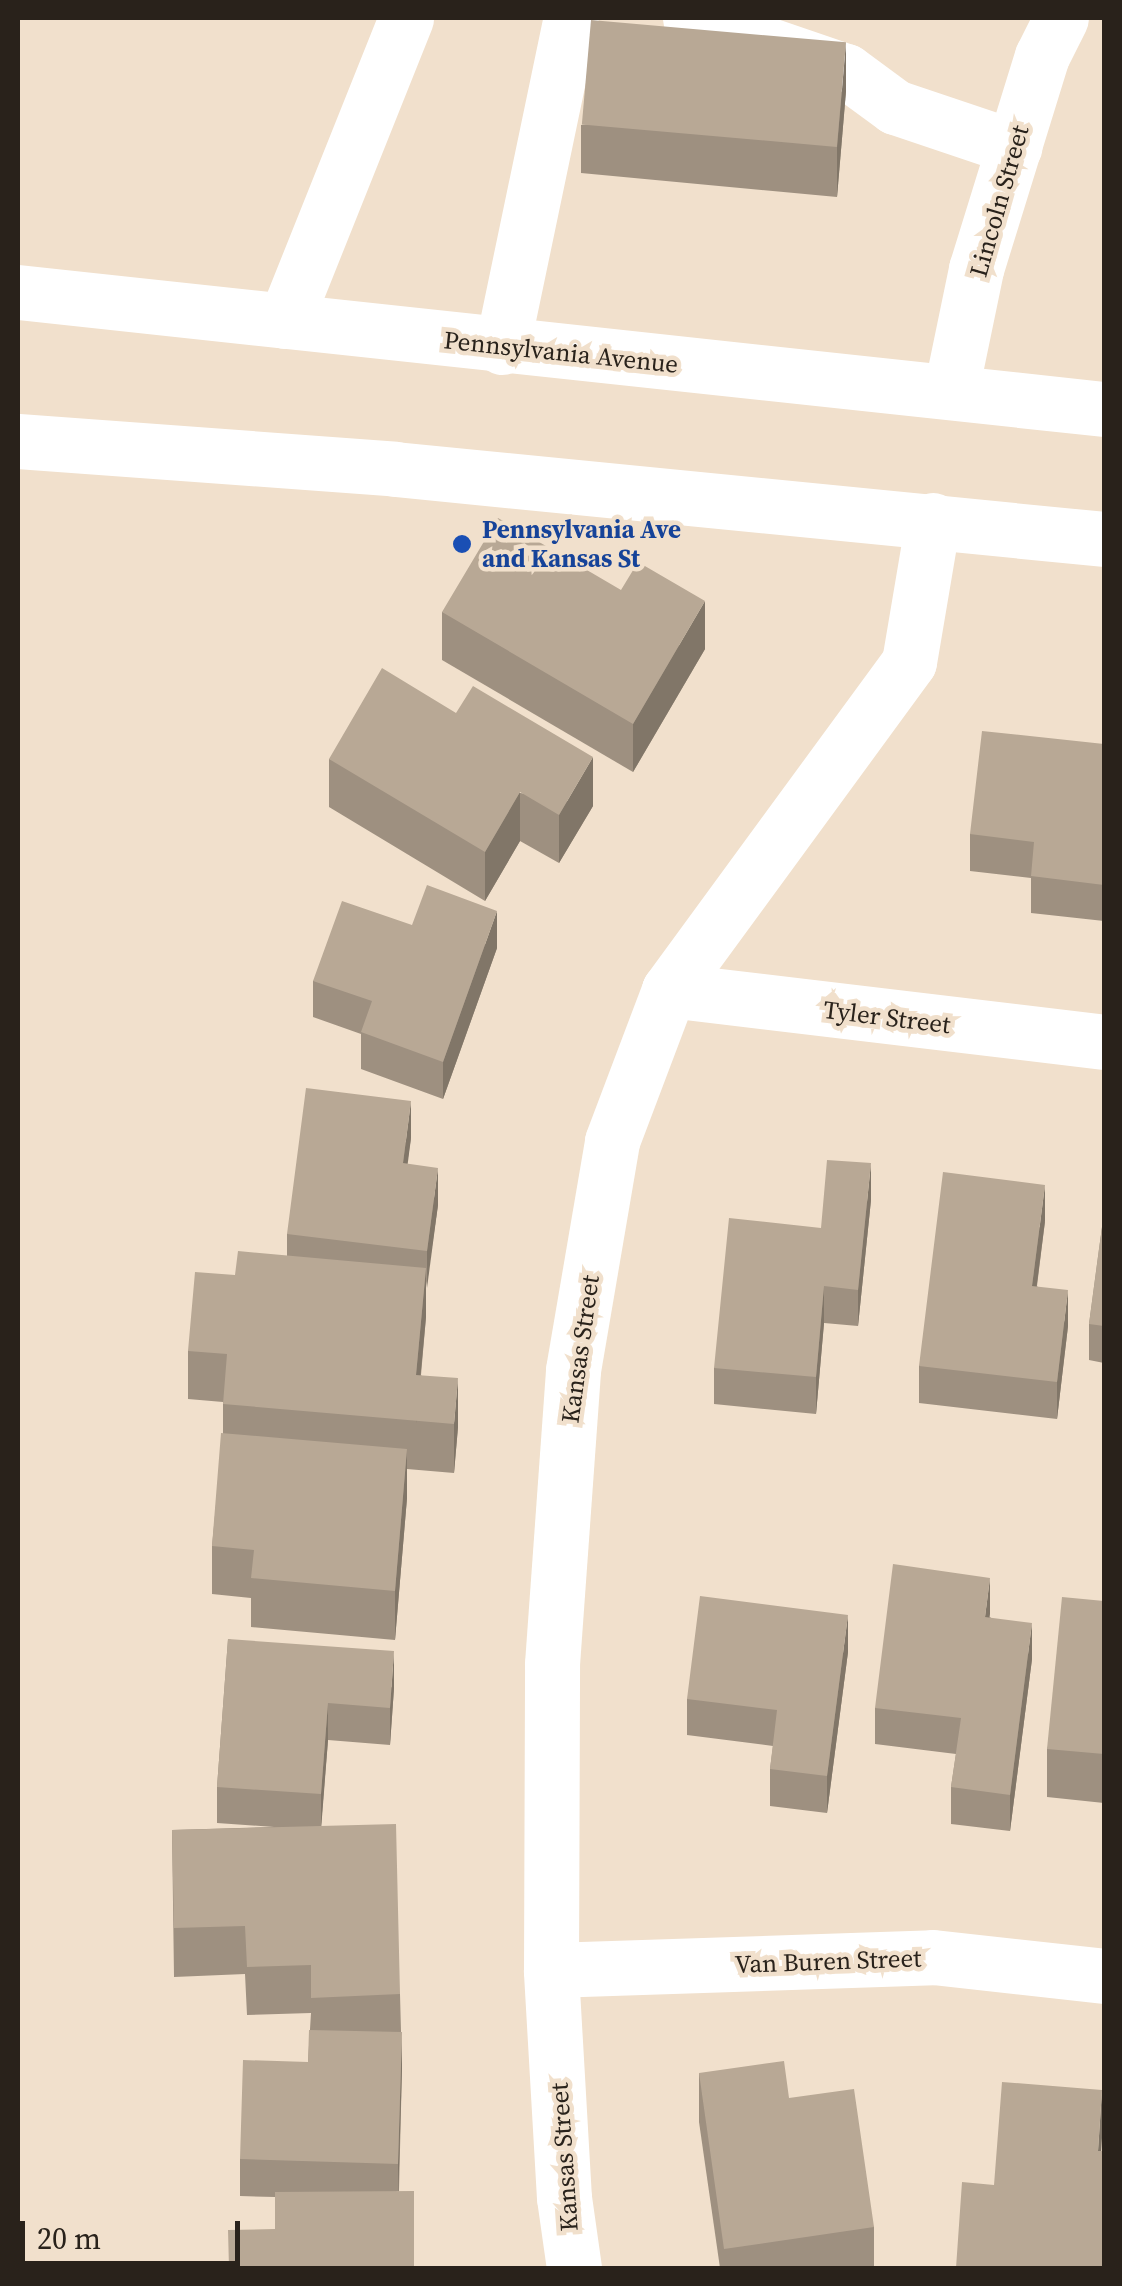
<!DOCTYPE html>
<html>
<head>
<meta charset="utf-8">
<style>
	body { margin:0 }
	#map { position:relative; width:1122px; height:2286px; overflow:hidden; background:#f1e0cc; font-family:"Source Serif 4",serif }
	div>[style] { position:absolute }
	.minor>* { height:55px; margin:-27.5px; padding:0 27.5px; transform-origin:27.5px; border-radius:27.5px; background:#fff }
	.major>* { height:55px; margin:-27.5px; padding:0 27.5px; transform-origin:27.5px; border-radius:27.5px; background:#fff }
	.wall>* { inset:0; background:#9e9080 }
	.shaded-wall>* { inset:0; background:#817668 }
	.building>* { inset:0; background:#b8a895; transform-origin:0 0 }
	.dots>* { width:28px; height:28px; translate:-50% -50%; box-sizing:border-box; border:5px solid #f1e0cc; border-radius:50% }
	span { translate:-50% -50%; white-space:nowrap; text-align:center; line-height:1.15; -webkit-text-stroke:9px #f1e0cc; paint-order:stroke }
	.street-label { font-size:25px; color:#29221b }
	.transit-label { font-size:25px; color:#164399; font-weight:700 }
	.left { translate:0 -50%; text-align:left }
	.frame { position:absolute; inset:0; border:20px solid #29221b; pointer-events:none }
	.scale { position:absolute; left:20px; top:2221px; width:220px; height:45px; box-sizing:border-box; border:5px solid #29221b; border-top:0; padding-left:12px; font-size:30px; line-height:35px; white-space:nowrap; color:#29221b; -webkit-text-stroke:8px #f1e0cc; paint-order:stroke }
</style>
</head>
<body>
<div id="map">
	<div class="minor">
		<div style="left:690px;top:18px;width:165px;rotate:18.8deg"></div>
		<div style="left:846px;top:71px;width:61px;rotate:36.3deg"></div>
		<div style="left:895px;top:107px;width:126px;rotate:18.6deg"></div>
		<div style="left:285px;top:321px;width:326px;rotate:-68.2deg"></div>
		<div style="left:502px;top:347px;width:336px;rotate:-78.2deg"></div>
		<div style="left:951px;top:390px;width:124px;rotate:-78.3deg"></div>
		<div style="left:976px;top:269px;width:223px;rotate:-72.8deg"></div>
		<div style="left:1042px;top:56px;width:42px;rotate:-63.4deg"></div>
		<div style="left:669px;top:990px;width:438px;rotate:6.8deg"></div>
		<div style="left:551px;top:1970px;width:382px;rotate:-1.9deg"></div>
		<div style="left:933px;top:1957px;width:172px;rotate:6.3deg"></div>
		<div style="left:574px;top:2268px;width:71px;rotate:-98.1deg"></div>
		<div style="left:564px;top:2198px;width:228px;rotate:-93.3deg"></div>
		<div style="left:551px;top:1970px;width:306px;rotate:-89.8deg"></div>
		<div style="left:552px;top:1664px;width:295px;rotate:-85.9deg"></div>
		<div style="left:573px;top:1370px;width:232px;rotate:-80.3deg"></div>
		<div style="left:612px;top:1141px;width:161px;rotate:-69.3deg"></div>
		<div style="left:669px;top:990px;width:406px;rotate:-53.8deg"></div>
		<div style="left:909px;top:662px;width:144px;rotate:-80.4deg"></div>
	</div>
	<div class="major">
		<div style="left:18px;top:292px;width:1092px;rotate:6.15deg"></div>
		<div style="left:18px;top:441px;width:378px;rotate:4.2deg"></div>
		<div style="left:395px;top:469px;width:712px;rotate:5.64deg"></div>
	</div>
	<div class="wall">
		<div style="clip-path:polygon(846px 91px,837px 197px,581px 173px,581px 125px)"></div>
		<div style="clip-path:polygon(442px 612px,705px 649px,633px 772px,442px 660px)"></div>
		<div style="clip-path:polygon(1104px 744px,1104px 921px,1031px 913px,1031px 878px,970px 871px,970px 834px)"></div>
		<div style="clip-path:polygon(329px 759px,593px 806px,559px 863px,520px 841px,485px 901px,329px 807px)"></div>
		<div style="clip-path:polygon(412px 925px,497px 948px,443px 1099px,361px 1069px,361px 1034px,313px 1017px,313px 981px)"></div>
		<div style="clip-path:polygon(411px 1138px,407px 1164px,438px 1205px,426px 1288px,426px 1317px,421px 1375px,458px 1427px,454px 1473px,407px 1469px,407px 1498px,395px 1640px,251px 1627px,251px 1598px,212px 1594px,212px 1546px,223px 1433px,223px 1402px,188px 1399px,188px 1351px,235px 1275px,287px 1256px,287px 1234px)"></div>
		<div style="clip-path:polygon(871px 1200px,858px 1326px,824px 1323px,816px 1414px,714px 1404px,714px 1368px,821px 1228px)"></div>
		<div style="clip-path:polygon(1104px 1212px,1104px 1363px,1089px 1360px,1089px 1324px)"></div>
		<div style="clip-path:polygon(1045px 1221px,1037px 1286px,1068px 1326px,1057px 1419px,919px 1403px,919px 1366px)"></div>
		<div style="clip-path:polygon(1104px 1601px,1104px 1803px,1047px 1797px,1047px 1749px)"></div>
		<div style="clip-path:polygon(990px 1617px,1032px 1659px,1010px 1831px,951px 1824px,951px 1787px,956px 1754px,875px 1744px,875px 1708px)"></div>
		<div style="clip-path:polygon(228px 1639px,394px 1688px,390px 1745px,328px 1740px,321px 1826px,400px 1994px,402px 2068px,399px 2191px,275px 2229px,275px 2197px,240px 2196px,240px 2159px,308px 2062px,311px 2013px,247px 2015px,245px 1974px,174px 1977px,172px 1830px,274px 1827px,217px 1823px,217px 1787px)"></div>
		<div style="clip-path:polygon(848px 1652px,827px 1813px,770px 1806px,770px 1769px,773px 1746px,687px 1735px,687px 1699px)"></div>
		<div style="clip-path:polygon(699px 2073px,789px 2098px,874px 2227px,874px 2268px,720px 2268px,699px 2122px)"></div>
	</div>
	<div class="shaded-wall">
		<div style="clip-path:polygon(846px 42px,846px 91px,837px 197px,837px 148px)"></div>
		<div style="clip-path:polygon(705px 601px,705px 649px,633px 772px,633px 724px)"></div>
		<div style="clip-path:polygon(593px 757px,593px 806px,559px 863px,559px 815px)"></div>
		<div style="clip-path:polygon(520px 792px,520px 841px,485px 901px,485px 852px)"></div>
		<div style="clip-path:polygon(497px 911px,497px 948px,443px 1099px,443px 1062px)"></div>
		<div style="clip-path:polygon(411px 1101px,411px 1138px,403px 1200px,403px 1163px)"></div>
		<div style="clip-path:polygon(871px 1163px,871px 1200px,858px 1326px,858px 1290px)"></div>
		<div style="clip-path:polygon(438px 1168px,438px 1205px,427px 1288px,427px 1251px)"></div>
		<div style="clip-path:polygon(1045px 1185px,1045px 1221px,1032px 1322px,1032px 1286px)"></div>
		<div style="clip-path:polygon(426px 1268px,426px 1317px,416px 1423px,416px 1375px)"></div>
		<div style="clip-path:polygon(824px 1286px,824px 1323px,816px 1414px,816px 1377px)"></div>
		<div style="clip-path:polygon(1068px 1290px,1068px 1326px,1057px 1419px,1057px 1382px)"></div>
		<div style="clip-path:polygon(458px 1378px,458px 1427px,454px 1473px,454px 1424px)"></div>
		<div style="clip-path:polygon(407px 1449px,407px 1498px,395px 1640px,395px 1591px)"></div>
		<div style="clip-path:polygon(990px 1578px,990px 1614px,985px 1653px,985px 1617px)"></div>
		<div style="clip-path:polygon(848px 1615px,848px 1652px,827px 1813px,827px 1776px)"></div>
		<div style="clip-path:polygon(1032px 1623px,1032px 1659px,1010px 1831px,1010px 1795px)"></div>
		<div style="clip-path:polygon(394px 1651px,394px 1688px,390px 1745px,390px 1708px)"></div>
		<div style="clip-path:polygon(328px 1703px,328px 1740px,321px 1830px,321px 1794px)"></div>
		<div style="clip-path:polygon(402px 2032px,402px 2068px,398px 2201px,398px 2164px)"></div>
		<div style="clip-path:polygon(1102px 2090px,1102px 2138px,1098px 2200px,1098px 2151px)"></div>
	</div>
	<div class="building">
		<div style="left:591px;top:20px;width:256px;height:105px;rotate:5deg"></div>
		<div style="clip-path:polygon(498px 518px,621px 590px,638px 562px,705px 601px,633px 724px,442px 612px)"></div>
		<div style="clip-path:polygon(382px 668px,456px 713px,473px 686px,593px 757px,559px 815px,520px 792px,485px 852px,329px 759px)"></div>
		<div style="clip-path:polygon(982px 731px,1104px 744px,1104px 885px,1031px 876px,1034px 842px,970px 834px)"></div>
		<div style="clip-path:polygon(427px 885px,497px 911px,443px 1062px,361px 1032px,372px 1001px,313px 981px,342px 901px,412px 925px)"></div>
		<div style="clip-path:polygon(306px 1088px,411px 1101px,403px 1163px,438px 1168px,427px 1251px,287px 1234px)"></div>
		<div style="clip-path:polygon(827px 1160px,871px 1163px,858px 1290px,824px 1286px,816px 1377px,714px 1368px,729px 1218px,821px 1228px)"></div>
		<div style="clip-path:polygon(943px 1172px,1045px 1185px,1032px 1286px,1068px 1290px,1057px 1382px,919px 1366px)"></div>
		<div style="clip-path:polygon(1104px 1212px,1104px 1326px,1089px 1324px)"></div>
		<div style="clip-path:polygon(238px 1251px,426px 1268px,416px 1375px,458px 1378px,454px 1424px,223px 1404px,227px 1354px,188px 1351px,195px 1272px,235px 1275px)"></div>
		<div style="clip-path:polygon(221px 1433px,407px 1449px,395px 1591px,251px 1578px,254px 1550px,212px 1546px)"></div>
		<div style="clip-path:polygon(893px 1564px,990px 1578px,985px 1617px,1032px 1623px,1010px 1795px,951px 1787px,961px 1718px,875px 1708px)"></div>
		<div style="clip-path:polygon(700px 1596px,848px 1615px,827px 1776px,770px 1769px,777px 1710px,687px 1699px)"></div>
		<div style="clip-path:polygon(1062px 1597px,1104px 1601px,1104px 1754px,1047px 1749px)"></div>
		<div style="clip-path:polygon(228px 1639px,394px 1651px,390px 1708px,328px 1703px,321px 1794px,217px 1787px)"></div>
		<div style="clip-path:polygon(396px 1824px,400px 1994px,311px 1998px,311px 1965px,247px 1967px,245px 1926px,174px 1928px,172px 1830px)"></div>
		<div style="clip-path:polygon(309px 2030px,402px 2032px,398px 2164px,240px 2159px,243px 2060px,308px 2062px)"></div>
		<div style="clip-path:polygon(784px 2061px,789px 2098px,854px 2089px,874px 2227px,724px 2249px,699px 2073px)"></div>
		<div style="clip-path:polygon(1002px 2082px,1102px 2090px,1098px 2151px,1104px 2151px,1104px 2268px,956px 2268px,962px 2182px,994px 2185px)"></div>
		<div style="clip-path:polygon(414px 2191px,414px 2268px,229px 2268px,228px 2230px,275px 2229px,275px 2192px)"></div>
	</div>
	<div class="dots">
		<div style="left:462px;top:544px;background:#1a4fb4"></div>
	</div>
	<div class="street-label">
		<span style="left:999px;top:201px;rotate:-74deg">Lincoln Street</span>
		<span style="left:561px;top:352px;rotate:6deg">Pennsylvania Avenue</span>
		<span style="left:887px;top:1017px;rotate:7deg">Tyler Street</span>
		<span style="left:580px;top:1349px;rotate:-82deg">Kansas Street</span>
		<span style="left:828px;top:1961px;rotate:-2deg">Van Buren Street</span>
		<span style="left:564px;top:2157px;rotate:-94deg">Kansas Street</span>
	</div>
	<div class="transit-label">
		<span class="left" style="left:482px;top:544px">Pennsylvania Ave<br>and Kansas St</span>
	</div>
	<div class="frame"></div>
	<div class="scale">20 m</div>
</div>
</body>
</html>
